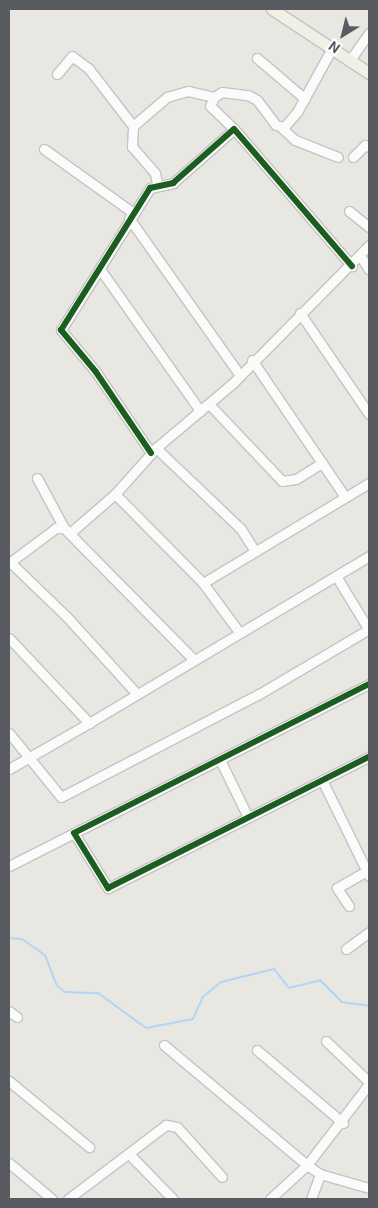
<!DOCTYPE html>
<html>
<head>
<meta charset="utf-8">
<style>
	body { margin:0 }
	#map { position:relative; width:378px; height:1208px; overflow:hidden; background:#e8e7e2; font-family:Roboto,sans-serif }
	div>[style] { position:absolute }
	.stream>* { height:2px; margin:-1px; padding:0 1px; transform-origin:1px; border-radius:1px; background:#b3d5f6 }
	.roads { filter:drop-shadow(1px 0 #c4c4c3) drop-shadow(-1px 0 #c4c4c3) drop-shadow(0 1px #c4c4c3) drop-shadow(0 -1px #c4c4c3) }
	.minor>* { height:9px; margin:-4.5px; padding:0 4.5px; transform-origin:4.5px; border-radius:4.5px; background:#fcfbfb }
	.major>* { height:11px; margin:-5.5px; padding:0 5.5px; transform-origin:5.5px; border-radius:5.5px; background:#f1f0e5 }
	.cycleway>* { height:6px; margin:-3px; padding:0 3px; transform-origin:3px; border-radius:3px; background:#1b5e20 }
	span { translate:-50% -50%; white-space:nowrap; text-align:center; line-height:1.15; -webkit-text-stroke:4px #fff; paint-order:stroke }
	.frame { position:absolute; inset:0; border:10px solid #585b60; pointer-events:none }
	.north { position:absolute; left:318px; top:10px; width:50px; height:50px; -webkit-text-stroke:4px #fff; paint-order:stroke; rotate:216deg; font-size:14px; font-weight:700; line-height:20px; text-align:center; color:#585b60 }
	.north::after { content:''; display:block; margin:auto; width:18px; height:22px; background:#585b60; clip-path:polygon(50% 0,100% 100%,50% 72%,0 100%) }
</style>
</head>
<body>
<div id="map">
	<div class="stream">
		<div style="left:9px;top:938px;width:13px;rotate:4deg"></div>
		<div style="left:22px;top:939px;width:28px;rotate:35deg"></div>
		<div style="left:45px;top:955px;width:33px;rotate:69deg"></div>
		<div style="left:57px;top:986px;width:10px;rotate:37deg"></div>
		<div style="left:65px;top:992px;width:33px;rotate:2deg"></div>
		<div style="left:98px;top:993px;width:59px;rotate:36.1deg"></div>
		<div style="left:146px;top:1028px;width:48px;rotate:-10.8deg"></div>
		<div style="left:193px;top:1019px;width:24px;rotate:-66deg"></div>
		<div style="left:203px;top:997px;width:23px;rotate:-40deg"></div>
		<div style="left:221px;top:982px;width:55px;rotate:-13.8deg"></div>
		<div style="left:274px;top:969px;width:24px;rotate:52deg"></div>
		<div style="left:289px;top:988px;width:32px;rotate:-14deg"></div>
		<div style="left:320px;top:980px;width:31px;rotate:45deg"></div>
		<div style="left:342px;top:1002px;width:27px;rotate:8deg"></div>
	</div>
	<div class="roads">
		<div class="minor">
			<div style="left:257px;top:58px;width:63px;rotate:40.5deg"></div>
			<div style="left:350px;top:60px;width:33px;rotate:-55deg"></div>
			<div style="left:57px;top:74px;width:23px;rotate:-50deg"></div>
			<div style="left:72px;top:56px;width:21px;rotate:37deg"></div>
			<div style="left:89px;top:69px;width:72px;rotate:52.3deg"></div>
			<div style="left:281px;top:127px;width:19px;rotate:43deg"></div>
			<div style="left:295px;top:140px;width:46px;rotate:21.6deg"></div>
			<div style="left:234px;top:129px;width:33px;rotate:-136deg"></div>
			<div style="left:210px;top:106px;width:10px;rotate:-66deg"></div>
			<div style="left:214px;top:97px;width:9px;rotate:-32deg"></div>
			<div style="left:222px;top:92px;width:26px;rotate:7deg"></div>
			<div style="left:248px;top:95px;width:10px;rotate:29deg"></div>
			<div style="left:257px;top:100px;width:31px;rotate:53deg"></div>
			<div style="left:276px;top:125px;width:8px;rotate:14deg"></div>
			<div style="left:284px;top:127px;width:20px;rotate:-49deg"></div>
			<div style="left:297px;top:112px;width:73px;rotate:-61.3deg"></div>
			<div style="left:44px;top:149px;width:108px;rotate:35.6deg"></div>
			<div style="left:353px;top:157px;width:17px;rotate:-45deg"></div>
			<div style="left:365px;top:145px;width:4px;rotate:27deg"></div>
			<div style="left:157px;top:184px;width:11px;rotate:-100deg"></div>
			<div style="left:155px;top:173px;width:35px;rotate:-131deg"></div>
			<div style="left:132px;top:147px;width:21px;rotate:-87deg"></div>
			<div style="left:133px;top:126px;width:45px;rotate:-40.5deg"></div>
			<div style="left:167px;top:97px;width:22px;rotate:-16deg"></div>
			<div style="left:188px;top:91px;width:27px;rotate:13deg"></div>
			<div style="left:349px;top:211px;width:26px;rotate:39deg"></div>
			<div style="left:129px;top:218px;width:191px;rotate:54.8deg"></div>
			<div style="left:361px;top:257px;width:15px;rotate:58deg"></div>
			<div style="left:100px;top:269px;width:174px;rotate:54.8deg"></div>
			<div style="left:300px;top:313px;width:122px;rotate:55.7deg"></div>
			<div style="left:252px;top:360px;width:166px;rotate:55.8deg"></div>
			<div style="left:209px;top:404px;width:106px;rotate:46.5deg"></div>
			<div style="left:282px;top:481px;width:14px;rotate:-8deg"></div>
			<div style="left:296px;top:479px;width:31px;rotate:-32deg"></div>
			<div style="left:156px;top:448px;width:117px;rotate:43.6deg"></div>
			<div style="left:241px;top:529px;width:26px;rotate:58deg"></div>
			<div style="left:151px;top:453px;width:98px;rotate:-124.2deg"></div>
			<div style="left:96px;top:372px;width:55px;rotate:-129.8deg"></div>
			<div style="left:61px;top:330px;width:168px;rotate:-57.9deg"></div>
			<div style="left:150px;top:188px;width:24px;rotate:-12deg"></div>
			<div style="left:173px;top:183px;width:81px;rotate:-41.5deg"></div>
			<div style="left:234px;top:129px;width:181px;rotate:49.3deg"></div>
			<div style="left:37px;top:478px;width:57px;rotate:61.6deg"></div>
			<div style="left:115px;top:494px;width:125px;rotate:45.3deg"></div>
			<div style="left:203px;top:583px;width:61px;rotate:53.7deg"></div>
			<div style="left:70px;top:533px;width:60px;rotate:-40.9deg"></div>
			<div style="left:115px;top:494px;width:62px;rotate:-48.3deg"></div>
			<div style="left:156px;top:448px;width:102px;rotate:-40.2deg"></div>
			<div style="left:234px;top:382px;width:192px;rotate:-45.4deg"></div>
			<div style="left:10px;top:562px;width:79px;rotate:44deg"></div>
			<div style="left:67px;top:617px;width:104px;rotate:47.7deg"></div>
			<div style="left:9px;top:563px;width:59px;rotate:-36.7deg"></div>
			<div style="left:56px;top:528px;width:8px"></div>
			<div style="left:64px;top:528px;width:185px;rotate:45.4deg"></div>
			<div style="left:336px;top:576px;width:63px;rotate:58.6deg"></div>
			<div style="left:203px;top:583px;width:194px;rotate:-31.1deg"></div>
			<div style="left:9px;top:638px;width:117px;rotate:46.7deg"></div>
			<div style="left:89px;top:723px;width:326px;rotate:-30.8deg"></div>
			<div style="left:369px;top:684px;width:330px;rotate:153.2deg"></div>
			<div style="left:74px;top:833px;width:65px;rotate:58.3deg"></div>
			<div style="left:108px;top:888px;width:292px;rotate:-26.7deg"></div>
			<div style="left:9px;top:733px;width:82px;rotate:50.9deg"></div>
			<div style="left:61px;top:797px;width:223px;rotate:-27.5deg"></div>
			<div style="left:259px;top:694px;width:128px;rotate:-30.6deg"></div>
			<div style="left:221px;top:762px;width:61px;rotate:63.9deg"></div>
			<div style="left:9px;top:769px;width:92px;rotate:-29.9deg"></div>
			<div style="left:322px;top:780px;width:107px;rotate:63.9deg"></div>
			<div style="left:9px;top:866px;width:73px;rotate:-26.9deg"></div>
			<div style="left:349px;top:906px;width:22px;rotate:-124deg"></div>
			<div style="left:337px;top:888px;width:34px;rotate:-30deg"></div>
			<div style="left:346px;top:949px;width:29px;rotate:-36deg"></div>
			<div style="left:9px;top:1011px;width:10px;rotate:37deg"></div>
			<div style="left:326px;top:1041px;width:59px;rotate:43.6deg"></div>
			<div style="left:164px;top:1045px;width:187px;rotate:40deg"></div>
			<div style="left:307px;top:1165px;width:16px;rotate:35deg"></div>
			<div style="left:320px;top:1174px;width:51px;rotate:15.9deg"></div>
			<div style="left:257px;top:1050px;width:113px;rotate:40.3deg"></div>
			<div style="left:9px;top:1081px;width:104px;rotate:39.5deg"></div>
			<div style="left:130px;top:1155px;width:62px;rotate:45.7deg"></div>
			<div style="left:9px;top:1163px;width:56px;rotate:39.9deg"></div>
			<div style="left:68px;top:1199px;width:123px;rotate:-37.1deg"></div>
			<div style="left:166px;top:1125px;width:11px;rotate:10deg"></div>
			<div style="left:177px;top:1127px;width:67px;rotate:48deg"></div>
			<div style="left:270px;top:1199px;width:50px;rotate:-42.6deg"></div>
			<div style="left:307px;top:1165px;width:102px;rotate:-52.6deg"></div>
			<div style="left:311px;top:1199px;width:27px;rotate:-70deg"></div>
		</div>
		<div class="major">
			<div style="left:272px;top:9px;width:116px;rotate:33.4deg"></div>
		</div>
	</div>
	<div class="cycleway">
		<div style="left:151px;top:453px;width:98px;rotate:-124.2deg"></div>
		<div style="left:96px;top:372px;width:55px;rotate:-129.8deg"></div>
		<div style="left:61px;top:330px;width:168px;rotate:-57.9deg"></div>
		<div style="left:150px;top:188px;width:24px;rotate:-12deg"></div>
		<div style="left:173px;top:183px;width:81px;rotate:-41.5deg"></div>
		<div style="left:234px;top:129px;width:181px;rotate:49.3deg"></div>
		<div style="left:369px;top:684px;width:330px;rotate:153.2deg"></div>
		<div style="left:74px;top:833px;width:65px;rotate:58.3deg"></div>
		<div style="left:108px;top:888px;width:292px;rotate:-26.7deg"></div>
	</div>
	<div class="frame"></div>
	<div class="north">N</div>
</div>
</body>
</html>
